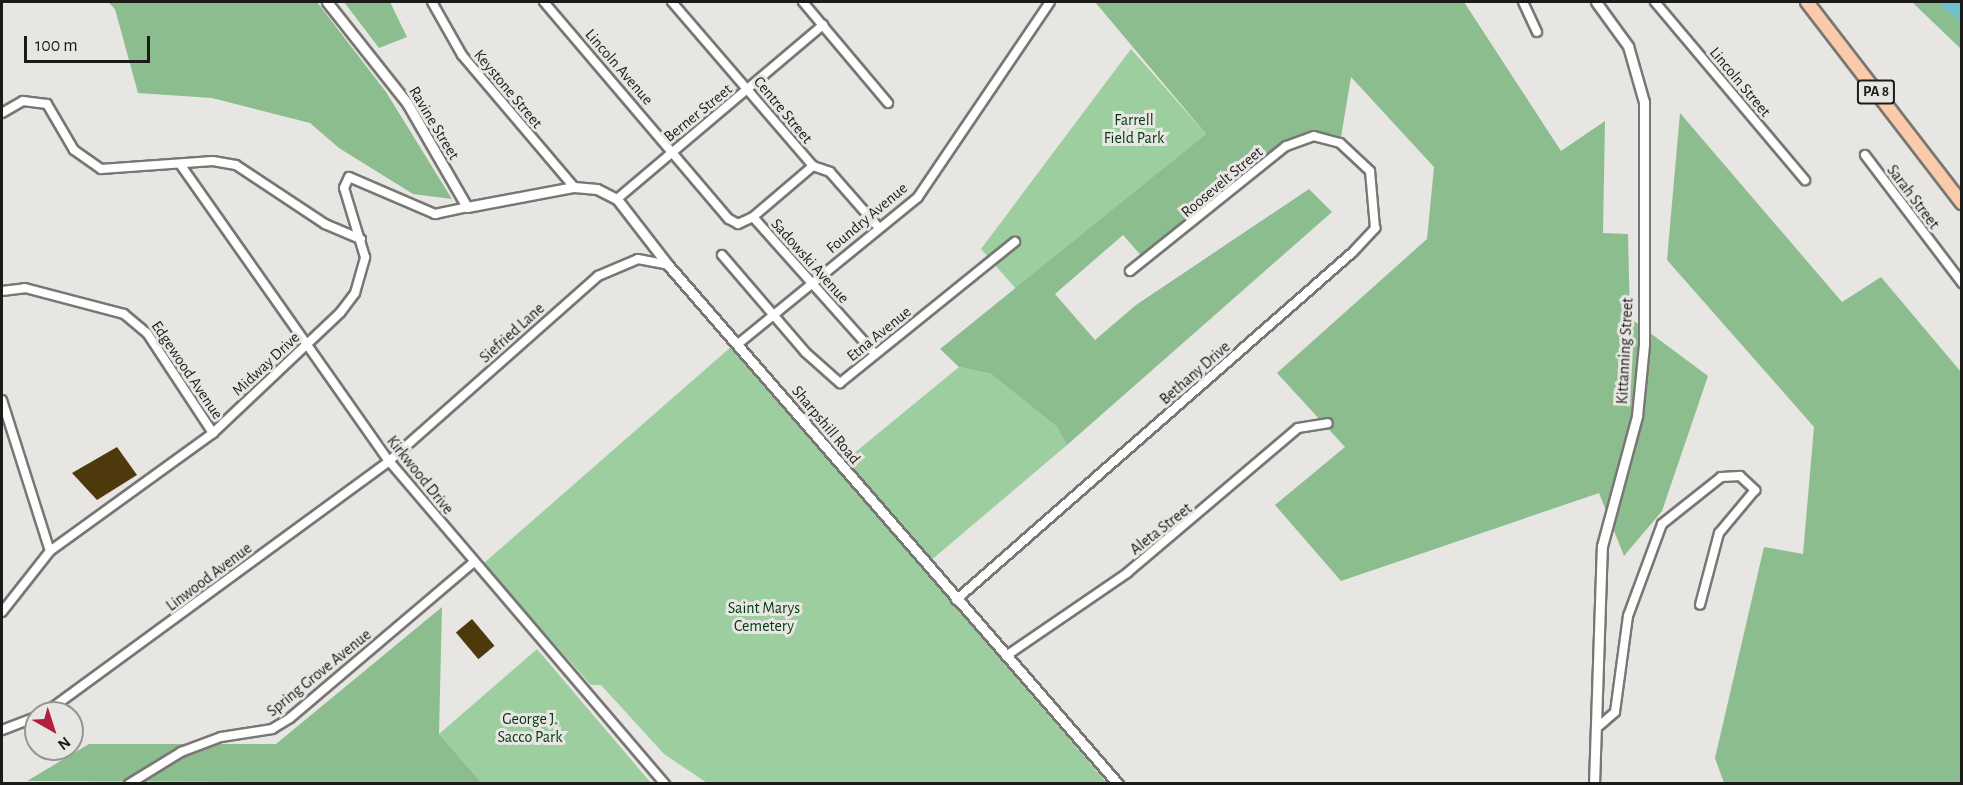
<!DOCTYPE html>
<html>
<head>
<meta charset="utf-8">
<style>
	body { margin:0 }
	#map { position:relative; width:1963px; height:785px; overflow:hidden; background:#e8e6e3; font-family:"Alegreya Sans",sans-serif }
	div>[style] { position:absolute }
	.green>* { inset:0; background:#9dcea0 }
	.forest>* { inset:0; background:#8cbd8f }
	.river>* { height:15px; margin:-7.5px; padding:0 7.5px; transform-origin:7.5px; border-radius:7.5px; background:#6ec2cb }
	.building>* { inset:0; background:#4d390b; transform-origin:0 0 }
	.roads { filter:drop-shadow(2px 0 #787774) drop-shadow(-2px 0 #787774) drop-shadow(0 2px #787774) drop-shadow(0 -2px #787774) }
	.minor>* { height:8px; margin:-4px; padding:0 4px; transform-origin:4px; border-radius:4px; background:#fff }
	.tertiary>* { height:9px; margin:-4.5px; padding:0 4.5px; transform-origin:4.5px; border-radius:4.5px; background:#fff }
	.trunk>* { height:12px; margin:-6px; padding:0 6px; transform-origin:6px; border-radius:6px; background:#fbcaaa }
	span { translate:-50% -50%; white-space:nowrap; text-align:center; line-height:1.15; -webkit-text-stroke:6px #e8e6e3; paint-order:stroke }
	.shield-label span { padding:2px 4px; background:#e8e6e3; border:2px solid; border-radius:4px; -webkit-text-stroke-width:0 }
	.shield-label { font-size:15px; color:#1b1b19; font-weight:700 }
	.street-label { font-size:16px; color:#1b1b19 }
	.park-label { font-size:16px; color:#00380d }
	.frame { position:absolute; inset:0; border:3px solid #1b1b19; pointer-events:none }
	.north { position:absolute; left:24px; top:701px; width:60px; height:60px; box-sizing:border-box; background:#e8e6e3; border:2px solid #969592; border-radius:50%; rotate:141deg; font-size:16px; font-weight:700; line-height:24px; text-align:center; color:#1b1b19 }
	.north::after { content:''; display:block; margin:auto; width:21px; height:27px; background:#b21f39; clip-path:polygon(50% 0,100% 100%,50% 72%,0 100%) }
	.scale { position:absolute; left:24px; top:36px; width:126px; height:27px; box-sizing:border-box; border:3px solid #1b1b19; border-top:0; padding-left:8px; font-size:18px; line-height:21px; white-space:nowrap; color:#1b1b19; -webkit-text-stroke:4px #e8e6e3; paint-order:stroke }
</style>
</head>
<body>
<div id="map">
	<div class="green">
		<div style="clip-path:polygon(1131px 49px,1206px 134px,1016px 289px,981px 249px)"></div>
		<div style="clip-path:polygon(732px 346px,836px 468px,959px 367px,991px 374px,1057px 427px,1067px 445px,922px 568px,1107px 783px,707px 783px,664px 754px,601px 685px,591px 685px,483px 564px)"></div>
		<div style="clip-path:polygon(537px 649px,651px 783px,482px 783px,439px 734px)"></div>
	</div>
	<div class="forest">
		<div style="clip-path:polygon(108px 2px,317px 2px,386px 92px,452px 199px,413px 194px,339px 148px,310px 123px,212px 98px,138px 93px,115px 9px)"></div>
		<div style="clip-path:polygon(344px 2px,390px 2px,407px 37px,379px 48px)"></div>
		<div style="clip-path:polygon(1095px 2px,1464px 2px,1561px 151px,1605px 121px,1603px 233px,1628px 234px,1630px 318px,1708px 376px,1662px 511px,1624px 556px,1599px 493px,1341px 581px,1275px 505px,1345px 447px,1277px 373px,1427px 239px,1434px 167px,1351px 77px,1340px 143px,1314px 136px,1286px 146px,1145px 260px,1123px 235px,1055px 294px,1095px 340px,1136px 305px,1309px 189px,1332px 212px,1067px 445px,1057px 427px,991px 374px,959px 367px,940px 349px,1206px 134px)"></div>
		<div style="clip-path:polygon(1912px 2px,1961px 2px,1961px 49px)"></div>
		<div style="clip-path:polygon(1680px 113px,1842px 302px,1881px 277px,1961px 372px,1961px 783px,1724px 783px,1715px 758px,1764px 547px,1803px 554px,1814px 427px,1667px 260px)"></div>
		<div style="clip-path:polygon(442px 607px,439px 734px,482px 783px,27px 781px,89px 744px,276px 744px)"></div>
	</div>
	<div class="river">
		<div style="left:1948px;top:2px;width:18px;rotate:38deg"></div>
	</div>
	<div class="building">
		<div style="clip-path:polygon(117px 447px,137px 475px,97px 500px,72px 473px)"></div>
		<div style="left:472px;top:619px;width:35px;height:21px;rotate:50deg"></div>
	</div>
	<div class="roads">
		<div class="minor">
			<div style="left:432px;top:2px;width:61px;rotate:60.5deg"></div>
			<div style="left:462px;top:55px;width:173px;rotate:49.7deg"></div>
			<div style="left:544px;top:2px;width:285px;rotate:49.6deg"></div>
			<div style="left:729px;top:219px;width:10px;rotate:29deg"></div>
			<div style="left:738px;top:224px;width:17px;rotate:-25deg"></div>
			<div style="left:753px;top:217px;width:79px;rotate:-40.4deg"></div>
			<div style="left:672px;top:2px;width:216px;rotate:49.3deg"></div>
			<div style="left:813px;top:166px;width:18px;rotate:19deg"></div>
			<div style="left:830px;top:172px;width:74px;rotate:48.8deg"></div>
			<div style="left:803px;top:2px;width:132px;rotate:49.9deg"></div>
			<div style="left:1523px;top:2px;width:33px;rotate:65deg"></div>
			<div style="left:1655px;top:2px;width:233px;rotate:49.9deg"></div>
			<div style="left:2px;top:113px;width:24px;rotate:-30deg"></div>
			<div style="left:23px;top:101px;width:24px;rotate:7deg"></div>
			<div style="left:47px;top:104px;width:53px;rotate:59.6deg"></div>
			<div style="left:74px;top:150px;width:33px;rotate:35deg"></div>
			<div style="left:101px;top:169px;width:112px;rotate:-4.1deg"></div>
			<div style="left:213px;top:161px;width:23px;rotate:10deg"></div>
			<div style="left:236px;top:165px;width:107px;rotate:33.5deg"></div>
			<div style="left:325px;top:224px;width:39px;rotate:23deg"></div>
			<div style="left:1865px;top:155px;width:161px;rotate:52.8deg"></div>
			<div style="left:180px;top:164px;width:363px;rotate:54.9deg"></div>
			<div style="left:389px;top:461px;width:425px;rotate:49.5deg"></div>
			<div style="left:617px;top:199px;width:270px;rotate:-40.2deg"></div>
			<div style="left:753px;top:217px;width:183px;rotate:48.3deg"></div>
			<div style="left:722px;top:255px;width:128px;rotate:49.4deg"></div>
			<div style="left:805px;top:352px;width:47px;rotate:41.5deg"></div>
			<div style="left:840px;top:383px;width:225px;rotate:-38.9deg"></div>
			<div style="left:2px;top:291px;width:23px;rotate:-7deg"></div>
			<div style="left:25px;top:288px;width:102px;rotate:14.7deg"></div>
			<div style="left:124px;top:314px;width:30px;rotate:40deg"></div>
			<div style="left:147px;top:333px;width:120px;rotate:56.6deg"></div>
			<div style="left:738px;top:344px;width:232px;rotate:-39.2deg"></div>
			<div style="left:918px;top:197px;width:235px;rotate:-55.9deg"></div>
			<div style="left:2px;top:400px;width:158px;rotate:72.4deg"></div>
			<div style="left:956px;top:600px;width:528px;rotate:-41.24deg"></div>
			<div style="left:1353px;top:252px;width:33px;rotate:-47deg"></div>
			<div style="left:1375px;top:228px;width:57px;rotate:-95deg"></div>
			<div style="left:1370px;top:171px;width:41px;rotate:-137deg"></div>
			<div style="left:1340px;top:143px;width:27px;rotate:-165deg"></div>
			<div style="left:1314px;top:136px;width:30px;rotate:160deg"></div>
			<div style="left:1286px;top:146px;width:200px;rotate:141.3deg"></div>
			<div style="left:2px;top:612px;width:78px;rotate:-51.8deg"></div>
			<div style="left:50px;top:551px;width:201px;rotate:-35.9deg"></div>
			<div style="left:213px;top:433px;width:175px;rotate:-43.4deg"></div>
			<div style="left:340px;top:313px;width:25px;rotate:-53deg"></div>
			<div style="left:355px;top:293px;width:37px;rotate:-74deg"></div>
			<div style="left:365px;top:257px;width:72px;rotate:-106.9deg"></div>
			<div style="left:344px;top:188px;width:12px;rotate:-66deg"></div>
			<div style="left:349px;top:177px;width:94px;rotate:23.3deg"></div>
			<div style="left:435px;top:214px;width:33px;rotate:-12deg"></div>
			<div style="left:1006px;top:656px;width:147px;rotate:-34.4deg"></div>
			<div style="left:1127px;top:573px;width:224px;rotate:-40.3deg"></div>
			<div style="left:1298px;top:428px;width:30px;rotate:-9deg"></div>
			<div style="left:45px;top:713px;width:426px;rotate:-36.2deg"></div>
			<div style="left:389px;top:461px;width:279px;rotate:-41.5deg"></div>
			<div style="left:598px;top:276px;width:43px;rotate:-23deg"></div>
			<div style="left:638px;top:259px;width:31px;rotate:11deg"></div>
			<div style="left:1599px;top:726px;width:21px;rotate:-41deg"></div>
			<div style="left:1615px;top:712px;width:97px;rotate:-82.3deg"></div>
			<div style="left:1628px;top:616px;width:98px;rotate:-69.7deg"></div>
			<div style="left:1662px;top:524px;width:75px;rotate:-38.5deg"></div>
			<div style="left:1721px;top:477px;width:19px;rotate:-3deg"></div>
			<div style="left:1740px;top:476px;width:21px;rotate:43deg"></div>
			<div style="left:1755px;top:490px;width:56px;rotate:129.9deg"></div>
			<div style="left:1719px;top:533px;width:74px;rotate:104.8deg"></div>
			<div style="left:2px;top:730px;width:36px;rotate:-21deg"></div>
			<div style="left:129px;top:784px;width:61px;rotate:-31.6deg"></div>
			<div style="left:181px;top:752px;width:43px;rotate:-20.6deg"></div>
			<div style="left:221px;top:737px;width:52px;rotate:-8.9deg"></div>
			<div style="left:272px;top:729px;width:21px;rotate:-31deg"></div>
			<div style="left:290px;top:718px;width:241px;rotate:-40.3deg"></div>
		</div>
		<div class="tertiary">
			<div style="left:327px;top:2px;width:129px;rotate:51.6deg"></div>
			<div style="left:407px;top:103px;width:120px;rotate:60deg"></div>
			<div style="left:467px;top:207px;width:109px;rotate:-10.6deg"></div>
			<div style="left:574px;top:187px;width:23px;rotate:5deg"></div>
			<div style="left:597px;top:189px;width:22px;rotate:27deg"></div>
			<div style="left:617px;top:199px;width:83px;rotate:52.3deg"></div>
			<div style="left:668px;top:265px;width:687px;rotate:49.07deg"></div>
			<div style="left:1594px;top:784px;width:238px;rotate:-88.1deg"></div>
			<div style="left:1602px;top:546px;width:135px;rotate:-74.9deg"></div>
			<div style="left:1637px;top:416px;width:72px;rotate:-84.4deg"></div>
			<div style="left:1644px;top:344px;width:242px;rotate:-90deg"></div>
			<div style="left:1644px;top:102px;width:58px;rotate:-105.9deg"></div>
			<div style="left:1628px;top:46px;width:54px;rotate:-126deg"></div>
		</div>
		<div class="trunk">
			<div style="left:1807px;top:2px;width:254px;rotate:52.4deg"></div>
		</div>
	</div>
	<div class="shield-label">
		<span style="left:1876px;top:92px">PA 8</span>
	</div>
	<div class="street-label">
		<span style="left:619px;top:67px;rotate:49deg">Lincoln Avenue</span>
		<span style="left:1740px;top:82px;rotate:50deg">Lincoln Street</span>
		<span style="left:508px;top:89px;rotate:50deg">Keystone Street</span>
		<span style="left:783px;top:110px;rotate:50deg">Centre Street</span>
		<span style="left:698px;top:113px;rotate:-39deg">Berner Street</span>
		<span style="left:434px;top:123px;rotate:59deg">Ravine Street</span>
		<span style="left:1222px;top:182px;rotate:-40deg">Roosevelt Street</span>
		<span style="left:1913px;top:197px;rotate:53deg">Sarah Street</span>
		<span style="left:867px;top:218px;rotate:-40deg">Foundry Avenue</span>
		<span style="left:810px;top:261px;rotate:48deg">Sadowski Avenue</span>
		<span style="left:512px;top:333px;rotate:-42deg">Siefried Lane</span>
		<span style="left:879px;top:334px;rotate:-39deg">Etna Avenue</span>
		<span style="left:1625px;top:351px;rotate:-87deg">Kittanning Street</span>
		<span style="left:266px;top:364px;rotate:-43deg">Midway Drive</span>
		<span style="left:187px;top:370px;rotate:56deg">Edgewood Avenue</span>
		<span style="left:1195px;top:373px;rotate:-41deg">Bethany Drive</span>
		<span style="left:826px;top:425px;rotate:50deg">Sharpshill Road</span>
		<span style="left:420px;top:475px;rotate:51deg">Kirkwood Drive</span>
		<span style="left:1161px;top:529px;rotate:-38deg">Aleta Street</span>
		<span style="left:209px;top:577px;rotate:-37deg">Linwood Avenue</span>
		<span style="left:319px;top:673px;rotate:-39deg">Spring Grove Avenue</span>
	</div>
	<div class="park-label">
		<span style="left:1134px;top:129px">Farrell<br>Field Park</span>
		<span style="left:764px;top:617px">Saint Marys<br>Cemetery</span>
		<span style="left:530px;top:728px">George J.<br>Sacco Park</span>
	</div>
	<div class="frame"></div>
	<div class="north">N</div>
	<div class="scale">100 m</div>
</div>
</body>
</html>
